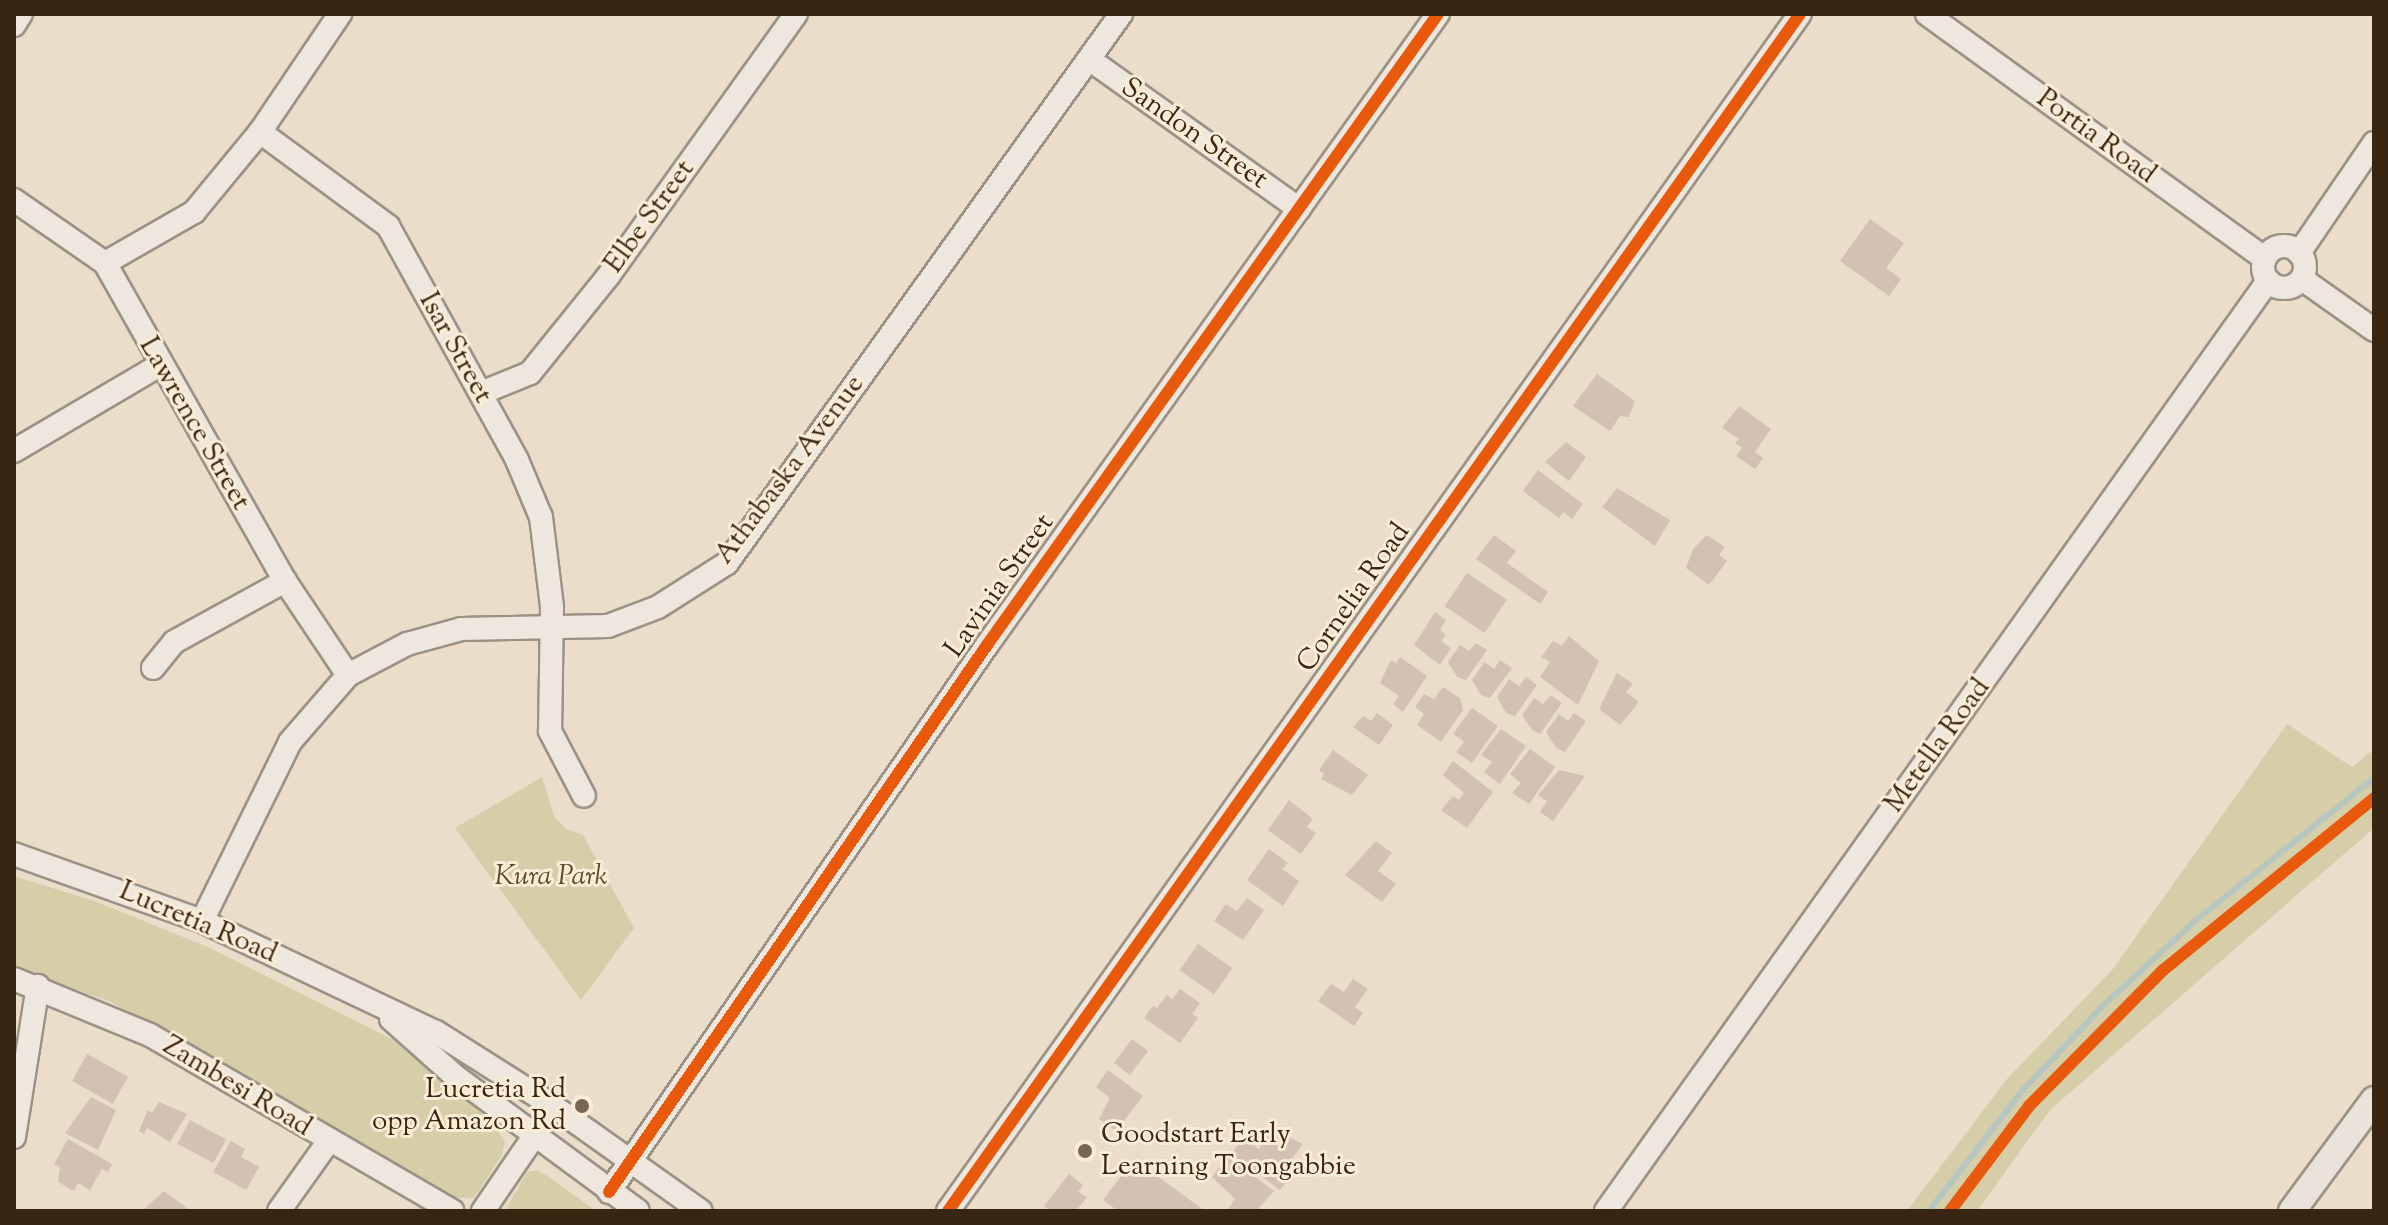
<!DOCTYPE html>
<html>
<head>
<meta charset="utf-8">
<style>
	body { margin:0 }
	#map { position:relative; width:2388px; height:1225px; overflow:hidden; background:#eadecb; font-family:"Sorts Mill Goudy",serif }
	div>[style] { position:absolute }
	.green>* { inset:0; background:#d5cea8 }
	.stream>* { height:6px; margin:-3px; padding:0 3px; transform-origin:3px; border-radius:3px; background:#b8c6c1 }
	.building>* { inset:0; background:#d3c1b4; transform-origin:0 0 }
	.roads { filter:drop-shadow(2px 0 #9b9285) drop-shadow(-2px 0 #9b9285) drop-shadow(0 2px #9b9285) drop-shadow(0 -2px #9b9285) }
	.minor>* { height:22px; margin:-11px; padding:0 11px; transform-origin:11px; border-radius:11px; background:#ede7de }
	.minor>.ring { margin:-11px; padding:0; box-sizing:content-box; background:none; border:22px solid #ede7de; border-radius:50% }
	.major>* { height:26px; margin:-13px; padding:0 13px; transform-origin:13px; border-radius:13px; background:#eae3d9 }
	.cycleway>* { height:12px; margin:-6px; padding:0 6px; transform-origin:6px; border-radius:6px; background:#e8590c }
	.dots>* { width:22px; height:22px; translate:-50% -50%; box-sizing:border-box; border:4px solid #faecd5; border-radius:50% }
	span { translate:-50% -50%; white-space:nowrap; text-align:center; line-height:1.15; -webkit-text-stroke:6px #faecd5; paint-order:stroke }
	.street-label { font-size:28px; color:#382512 }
	.park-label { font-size:28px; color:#5b4c30; font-style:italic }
	.poi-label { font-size:28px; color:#382512 }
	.right { translate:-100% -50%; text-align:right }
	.left { translate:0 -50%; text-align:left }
	.frame { position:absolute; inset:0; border:16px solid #382512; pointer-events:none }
</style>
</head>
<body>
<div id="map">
	<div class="green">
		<div style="clip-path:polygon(2287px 724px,2352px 767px,2374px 749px,2374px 828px,2050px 1110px,1977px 1211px,1907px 1211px,2007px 1079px,2113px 969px)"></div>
		<div style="clip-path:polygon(542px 777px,554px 816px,565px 828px,583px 835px,634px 928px,581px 1000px,455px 828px)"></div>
		<div style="clip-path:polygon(14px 876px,97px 902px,210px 948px,392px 1039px,488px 1115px,505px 1142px,502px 1155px,474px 1198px,452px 1198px,111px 1002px,14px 967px)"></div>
		<div style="clip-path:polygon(537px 1170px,549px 1177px,596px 1211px,505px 1211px,527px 1172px)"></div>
	</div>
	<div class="stream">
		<div style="left:1929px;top:1211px;width:153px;rotate:-52.2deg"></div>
		<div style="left:2023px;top:1090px;width:119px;rotate:-46.4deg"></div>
		<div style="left:2105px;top:1004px;width:122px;rotate:-42.7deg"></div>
		<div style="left:2195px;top:921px;width:229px;rotate:-38.6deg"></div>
	</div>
	<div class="building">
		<div style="clip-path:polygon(1870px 219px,1904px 243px,1886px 268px,1901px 279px,1889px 296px,1840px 261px)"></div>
		<div style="clip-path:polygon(1597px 374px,1635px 401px,1629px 417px,1620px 416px,1610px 431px,1573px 406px)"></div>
		<div style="clip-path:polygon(1739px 406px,1771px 429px,1755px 452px,1763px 458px,1755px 469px,1736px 456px,1742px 448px,1735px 443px,1739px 439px,1722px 428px)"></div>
		<div style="clip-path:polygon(1566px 442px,1586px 457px,1569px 481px,1545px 462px)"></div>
		<div style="clip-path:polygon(1538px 470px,1583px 504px,1572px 519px,1563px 512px,1559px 518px,1523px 491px)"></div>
		<div style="clip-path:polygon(1617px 488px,1670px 520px,1655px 546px,1602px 507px)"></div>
		<div style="clip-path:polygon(1494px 535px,1516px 551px,1507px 563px,1548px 592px,1540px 604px,1476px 559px)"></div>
		<div style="clip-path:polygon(1707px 535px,1725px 547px,1719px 555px,1727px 561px,1709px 585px,1686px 568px,1693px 549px)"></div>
		<div style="left:1467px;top:573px;width:48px;height:40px;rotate:34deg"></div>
		<div style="clip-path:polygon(1435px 612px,1446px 620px,1440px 630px,1446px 635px,1441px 641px,1451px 648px,1440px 665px,1414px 645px)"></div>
		<div style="clip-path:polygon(1569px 636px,1599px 661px,1578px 705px,1540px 677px,1550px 662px,1541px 657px,1553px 641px,1562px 646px)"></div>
		<div style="clip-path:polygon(1476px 643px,1487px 650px,1466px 680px,1457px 677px,1448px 662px,1460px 645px,1469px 651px)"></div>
		<div style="clip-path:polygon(1400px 657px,1427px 676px,1403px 712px,1393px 704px,1399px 696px,1380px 683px,1391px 660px,1396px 663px)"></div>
		<div style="clip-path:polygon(1500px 660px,1512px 668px,1490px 698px,1481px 695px,1472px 680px,1484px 662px,1494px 669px)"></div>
		<div style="clip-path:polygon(1617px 673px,1633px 684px,1626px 692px,1639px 702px,1620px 725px,1599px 709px)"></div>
		<div style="clip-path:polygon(1526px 677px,1537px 685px,1515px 716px,1506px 713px,1497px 697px,1509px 679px,1519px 686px)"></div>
		<div style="clip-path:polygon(1443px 687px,1460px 698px,1463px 710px,1441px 742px,1417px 725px,1424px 714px,1415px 707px,1424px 694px,1434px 699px)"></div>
		<div style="clip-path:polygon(1551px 695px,1562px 703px,1540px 734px,1532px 730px,1522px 715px,1534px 698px,1543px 704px)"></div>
		<div style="clip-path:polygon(1472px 708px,1498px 726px,1472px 763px,1456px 752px,1464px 742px,1453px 734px)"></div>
		<div style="clip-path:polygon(1377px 713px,1393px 725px,1379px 745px,1353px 727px,1363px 716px,1371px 721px)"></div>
		<div style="clip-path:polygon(1574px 713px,1586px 721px,1565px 752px,1556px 748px,1546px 732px,1559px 714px,1568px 721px)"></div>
		<div style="clip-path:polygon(1501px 729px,1526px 746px,1500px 784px,1484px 772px,1492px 762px,1481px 755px)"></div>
		<div style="clip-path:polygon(1530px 749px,1555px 767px,1529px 804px,1512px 793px,1521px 783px,1510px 774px)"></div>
		<div style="clip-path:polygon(1333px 750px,1368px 775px,1352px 795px,1321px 779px,1324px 774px,1319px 770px)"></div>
		<div style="clip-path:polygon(1453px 761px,1493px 792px,1467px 828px,1441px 810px,1453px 796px,1459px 800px,1464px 793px,1443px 775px)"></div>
		<div style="clip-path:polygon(1559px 770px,1585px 776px,1553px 821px,1540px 812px,1547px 801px,1538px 795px)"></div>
		<div style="clip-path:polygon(1289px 800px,1313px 819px,1307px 827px,1316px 833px,1301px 854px,1268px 830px)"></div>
		<div style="clip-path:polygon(1376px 841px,1392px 853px,1378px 871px,1396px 884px,1382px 902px,1345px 875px)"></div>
		<div style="clip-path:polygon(1269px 849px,1288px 863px,1282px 869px,1299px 881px,1283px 906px,1247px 880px)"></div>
		<div style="clip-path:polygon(1247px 898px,1264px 910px,1243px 940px,1214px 921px,1226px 904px,1237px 911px)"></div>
		<div style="left:1198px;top:944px;width:42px;height:32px;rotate:35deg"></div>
		<div style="clip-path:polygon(1353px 979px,1368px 989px,1355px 1007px,1363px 1013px,1354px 1026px,1318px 1001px,1331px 984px,1344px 992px)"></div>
		<div style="clip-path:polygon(1180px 989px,1200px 1003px,1192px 1014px,1198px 1018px,1180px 1043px,1144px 1018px,1153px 1006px,1157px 1008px,1167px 995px,1172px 999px)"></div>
		<div style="left:1132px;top:1039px;width:20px;height:30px;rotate:37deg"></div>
		<div style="left:87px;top:1054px;width:47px;height:31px;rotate:29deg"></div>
		<div style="clip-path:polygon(1108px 1070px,1143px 1096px,1116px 1131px,1099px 1119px,1110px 1098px,1096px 1087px)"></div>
		<div style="clip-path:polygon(91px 1097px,116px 1110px,98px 1150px,65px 1133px)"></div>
		<div style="clip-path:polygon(159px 1102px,187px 1114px,170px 1142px,147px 1128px,144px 1134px,139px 1131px,148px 1110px,152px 1113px)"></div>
		<div style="left:190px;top:1120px;width:41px;height:27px;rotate:28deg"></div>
		<div style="clip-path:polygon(1272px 1129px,1303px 1144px,1282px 1172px,1290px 1177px,1280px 1190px,1231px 1154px,1243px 1138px,1259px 1149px)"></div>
		<div style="clip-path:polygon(68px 1139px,112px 1164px,108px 1172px,102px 1169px,90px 1190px,78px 1183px,74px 1191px,58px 1182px,60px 1167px,54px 1164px)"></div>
		<div style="clip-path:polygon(231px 1141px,245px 1149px,241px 1157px,259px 1167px,246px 1190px,213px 1172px)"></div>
		<div style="clip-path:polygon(1227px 1156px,1274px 1191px,1259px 1208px,1262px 1211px,1227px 1211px,1235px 1199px,1212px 1177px)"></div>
		<div style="clip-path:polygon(1134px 1159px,1205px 1211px,1118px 1211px,1103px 1200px)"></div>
		<div style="clip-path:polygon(1069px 1174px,1083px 1185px,1078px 1192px,1087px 1197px,1076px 1211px,1051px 1211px,1044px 1206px)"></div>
		<div style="clip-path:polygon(164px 1191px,191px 1211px,142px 1211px)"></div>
	</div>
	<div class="roads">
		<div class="minor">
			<div style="left:1927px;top:14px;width:417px;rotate:35.9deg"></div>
			<div style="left:14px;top:25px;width:13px;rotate:-58deg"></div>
			<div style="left:1089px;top:59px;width:258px;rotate:35.5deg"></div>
			<div style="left:260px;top:132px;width:159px;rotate:36.3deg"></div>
			<div style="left:388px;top:226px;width:267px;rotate:61.1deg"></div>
			<div style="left:517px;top:460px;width:62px;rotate:67.2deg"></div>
			<div style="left:541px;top:517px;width:91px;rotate:83deg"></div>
			<div style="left:552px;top:607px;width:124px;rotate:90.9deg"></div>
			<div style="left:550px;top:731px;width:73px;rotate:62.4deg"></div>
			<div style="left:14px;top:200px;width:111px;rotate:34.7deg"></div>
			<div style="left:105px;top:263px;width:365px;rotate:60.5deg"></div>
			<div style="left:285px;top:581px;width:113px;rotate:56.2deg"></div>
			<div class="ring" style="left:2263px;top:246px;width:20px;height:20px"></div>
			<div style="left:2299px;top:253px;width:133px;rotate:-55.7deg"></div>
			<div style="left:105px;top:263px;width:103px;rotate:-29.8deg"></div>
			<div style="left:194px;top:212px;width:104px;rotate:-50.5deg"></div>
			<div style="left:260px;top:132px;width:143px;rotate:-55.9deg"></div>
			<div style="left:2302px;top:279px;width:88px;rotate:35.3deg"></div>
			<div style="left:481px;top:393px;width:53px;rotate:-22.2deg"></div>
			<div style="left:530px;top:373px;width:126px;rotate:-51.1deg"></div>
			<div style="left:609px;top:275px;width:321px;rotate:-54.4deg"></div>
			<div style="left:14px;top:451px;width:169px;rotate:-30.5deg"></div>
			<div style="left:153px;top:668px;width:33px;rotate:-51deg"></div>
			<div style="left:174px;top:642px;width:127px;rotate:-28.8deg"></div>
			<div style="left:14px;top:854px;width:200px;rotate:19.6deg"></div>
			<div style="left:202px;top:921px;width:259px;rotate:25.4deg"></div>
			<div style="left:436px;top:1032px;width:138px;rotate:32.3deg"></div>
			<div style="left:553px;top:1106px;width:181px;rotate:35.4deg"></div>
			<div style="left:202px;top:921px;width:199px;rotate:-63.8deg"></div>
			<div style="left:290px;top:742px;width:89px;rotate:-49.1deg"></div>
			<div style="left:348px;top:675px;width:67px;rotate:-27.7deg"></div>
			<div style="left:407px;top:644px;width:56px;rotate:-15.5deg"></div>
			<div style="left:461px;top:629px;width:147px;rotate:-1.2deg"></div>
			<div style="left:608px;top:626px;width:53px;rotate:-20.8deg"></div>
			<div style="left:658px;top:607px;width:82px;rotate:-32.5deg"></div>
			<div style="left:727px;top:563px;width:676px;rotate:-54.33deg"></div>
			<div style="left:14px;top:979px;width:147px;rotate:22.4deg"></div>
			<div style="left:150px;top:1035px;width:350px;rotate:30.2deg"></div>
			<div style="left:391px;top:1019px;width:86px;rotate:41.7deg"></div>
			<div style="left:455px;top:1076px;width:227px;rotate:36.4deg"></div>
			<div style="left:14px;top:1137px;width:153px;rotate:-81deg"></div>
			<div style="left:609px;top:1192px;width:665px;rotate:-55.35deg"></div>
			<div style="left:987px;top:645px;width:776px;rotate:-54.45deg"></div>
			<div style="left:279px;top:1211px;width:86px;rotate:-54.5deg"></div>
			<div style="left:483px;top:1211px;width:107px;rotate:-55.7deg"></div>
			<div style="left:948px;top:1211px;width:1469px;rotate:-54.56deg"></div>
			<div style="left:1606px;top:1211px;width:1142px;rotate:-54.56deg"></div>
		</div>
		<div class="major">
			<div style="left:2292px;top:1211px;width:138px;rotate:-53.5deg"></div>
		</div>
	</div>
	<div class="cycleway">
		<div style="left:609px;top:1192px;width:665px;rotate:-55.35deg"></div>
		<div style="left:987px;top:645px;width:776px;rotate:-54.45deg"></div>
		<div style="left:948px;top:1211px;width:1469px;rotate:-54.56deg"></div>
		<div style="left:1950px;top:1211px;width:131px;rotate:-53deg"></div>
		<div style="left:2029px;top:1106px;width:190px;rotate:-45.4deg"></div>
		<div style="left:2162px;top:971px;width:274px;rotate:-39.2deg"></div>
	</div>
	<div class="dots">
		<div style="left:582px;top:1106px;background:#766653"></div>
		<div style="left:1085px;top:1151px;background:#766653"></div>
	</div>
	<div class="street-label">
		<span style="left:1194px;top:134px;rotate:35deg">Sandon Street</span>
		<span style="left:2096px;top:137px;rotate:36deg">Portia Road</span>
		<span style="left:650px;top:217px;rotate:-54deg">Elbe Street</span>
		<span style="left:455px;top:348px;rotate:61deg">Isar Street</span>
		<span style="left:194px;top:424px;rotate:60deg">Lawrence Street</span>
		<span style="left:790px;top:470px;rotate:-53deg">Athabaska Avenue</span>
		<span style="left:1000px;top:586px;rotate:-55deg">Lavinia Street</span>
		<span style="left:1354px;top:598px;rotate:-55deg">Cornelia Road</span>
		<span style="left:1938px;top:746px;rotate:-54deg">Metella Road</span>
		<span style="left:198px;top:923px;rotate:23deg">Lucretia Road</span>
		<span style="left:237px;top:1087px;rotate:31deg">Zambesi Road</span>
	</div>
	<div class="park-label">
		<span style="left:551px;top:877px">Kura Park</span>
	</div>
	<div class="poi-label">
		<span class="right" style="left:566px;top:1106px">Lucretia Rd<br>opp Amazon Rd</span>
		<span class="left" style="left:1101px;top:1151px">Goodstart Early<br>Learning Toongabbie</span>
	</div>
	<div class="frame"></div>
</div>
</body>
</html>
